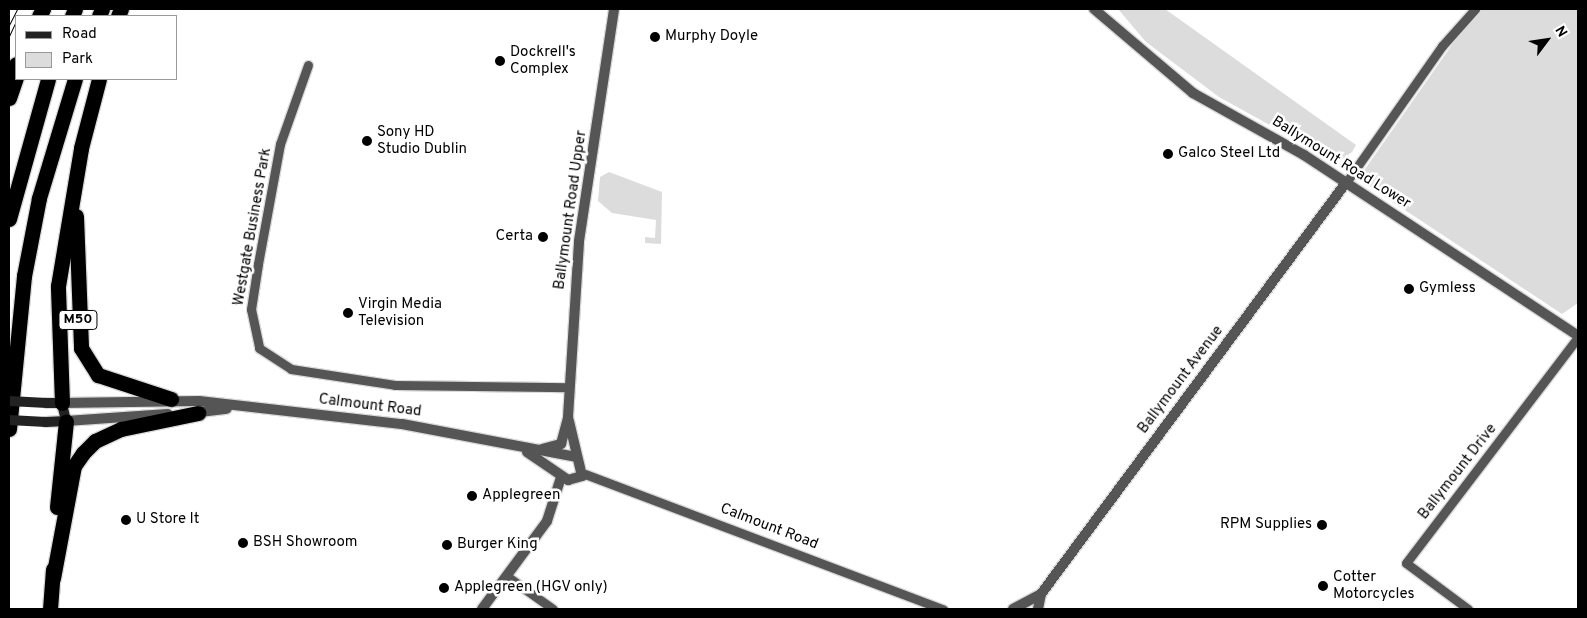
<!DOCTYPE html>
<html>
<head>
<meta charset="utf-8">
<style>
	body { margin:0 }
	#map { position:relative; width:1587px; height:618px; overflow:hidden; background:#fff; font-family:Overpass,sans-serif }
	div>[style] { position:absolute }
	.green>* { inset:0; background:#dcdcdc }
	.roads { filter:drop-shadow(1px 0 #dbdbdb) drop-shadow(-1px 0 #dbdbdb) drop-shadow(0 1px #dbdbdb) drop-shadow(0 -1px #dbdbdb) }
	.minor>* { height:9px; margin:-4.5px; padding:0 4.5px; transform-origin:4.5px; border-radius:4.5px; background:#555 }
	.tertiary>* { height:10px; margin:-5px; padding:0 5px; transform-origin:5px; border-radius:5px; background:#555 }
	.secondary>* { height:10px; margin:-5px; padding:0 5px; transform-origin:5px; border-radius:5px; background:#222 }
	.motorway>* { height:15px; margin:-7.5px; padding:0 7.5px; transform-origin:7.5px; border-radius:7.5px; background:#000 }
	.tram>* { height:1px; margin:-0.5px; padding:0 0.5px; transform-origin:0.5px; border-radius:0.5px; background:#000 }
	.secondary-bridge>* { height:10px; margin:-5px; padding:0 5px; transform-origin:5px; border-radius:5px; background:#222 }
	.dots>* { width:14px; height:14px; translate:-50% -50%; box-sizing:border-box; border:2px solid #fff; border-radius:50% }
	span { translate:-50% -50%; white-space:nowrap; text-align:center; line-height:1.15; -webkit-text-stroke:5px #fff; paint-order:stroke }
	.shield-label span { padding:1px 4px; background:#fff; border:1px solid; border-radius:4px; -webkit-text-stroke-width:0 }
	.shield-label { font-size:14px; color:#000; font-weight:700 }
	.poi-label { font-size:15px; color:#000 }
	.left { translate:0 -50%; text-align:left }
	.right { translate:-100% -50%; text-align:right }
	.street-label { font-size:15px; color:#000 }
	.frame { position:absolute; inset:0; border:10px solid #000; pointer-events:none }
	.legend { position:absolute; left:15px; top:15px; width:162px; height:65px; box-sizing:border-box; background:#fff; border:1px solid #999; margin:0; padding:6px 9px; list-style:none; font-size:15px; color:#000 }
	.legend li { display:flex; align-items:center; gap:10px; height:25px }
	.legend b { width:25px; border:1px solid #999 }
	.north { position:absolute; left:1522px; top:15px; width:50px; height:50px; -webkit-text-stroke:4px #fff; paint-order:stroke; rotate:59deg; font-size:14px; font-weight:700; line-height:20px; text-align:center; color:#000 }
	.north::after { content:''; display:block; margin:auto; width:18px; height:22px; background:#000; clip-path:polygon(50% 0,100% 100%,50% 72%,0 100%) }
</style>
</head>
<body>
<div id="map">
	<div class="green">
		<div style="clip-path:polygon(1118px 9px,1165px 9px,1356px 145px,1352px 152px,1341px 160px,1330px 158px,1219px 97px,1146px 42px)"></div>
		<div style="clip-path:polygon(1477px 9px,1578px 9px,1578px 303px,1562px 314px,1358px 179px)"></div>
		<div style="clip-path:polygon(609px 172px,662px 192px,661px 244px,645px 243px,645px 237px,655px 238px,656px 220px,612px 213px,598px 201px,600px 177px)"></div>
	</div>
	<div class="roads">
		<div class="minor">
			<div style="left:308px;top:65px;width:84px;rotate:109.5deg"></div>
			<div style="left:280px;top:144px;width:122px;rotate:100.4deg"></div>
			<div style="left:258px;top:264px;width:46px;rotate:98.8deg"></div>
			<div style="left:251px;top:309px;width:40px;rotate:78deg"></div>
			<div style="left:259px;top:348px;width:38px;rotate:33deg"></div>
			<div style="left:291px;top:369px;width:105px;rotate:8.7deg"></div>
			<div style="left:395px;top:385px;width:174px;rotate:0.7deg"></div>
			<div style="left:1345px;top:184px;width:169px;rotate:-54.9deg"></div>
			<div style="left:1442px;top:46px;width:50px;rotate:-48.3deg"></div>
			<div style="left:585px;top:474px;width:383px;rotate:20.7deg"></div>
			<div style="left:508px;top:577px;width:55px;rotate:35.4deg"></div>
			<div style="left:1468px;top:609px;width:77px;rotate:-143.4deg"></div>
			<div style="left:1406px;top:563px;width:284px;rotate:-52.7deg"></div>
		</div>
		<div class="tertiary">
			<div style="left:1094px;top:9px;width:130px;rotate:40.3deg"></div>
			<div style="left:1193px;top:93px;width:127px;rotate:29.2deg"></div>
			<div style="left:1304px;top:155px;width:328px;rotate:33.4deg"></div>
			<div style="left:62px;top:403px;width:137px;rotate:-0.8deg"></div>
			<div style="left:199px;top:401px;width:204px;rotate:6.5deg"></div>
			<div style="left:402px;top:424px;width:177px;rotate:10.7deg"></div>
			<div style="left:192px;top:413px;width:35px;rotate:-7deg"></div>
			<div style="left:66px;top:421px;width:102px;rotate:-3.9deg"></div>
			<div style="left:542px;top:449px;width:20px;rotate:-15deg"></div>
			<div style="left:561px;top:444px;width:28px;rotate:-75deg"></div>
			<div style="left:568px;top:417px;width:176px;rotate:-86.4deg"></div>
			<div style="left:579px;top:241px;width:235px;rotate:-81.4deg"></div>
			<div style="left:527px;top:452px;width:50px;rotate:34.3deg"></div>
			<div style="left:568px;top:480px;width:15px;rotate:-16deg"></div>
			<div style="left:582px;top:476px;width:57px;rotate:-103.3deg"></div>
			<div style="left:482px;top:609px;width:109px;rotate:-53.5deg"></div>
			<div style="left:547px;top:521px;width:46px;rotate:-72.3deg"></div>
			<div style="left:1013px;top:609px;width:32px;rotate:-28deg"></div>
			<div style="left:1038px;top:609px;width:15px;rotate:-79deg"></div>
			<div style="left:1041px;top:594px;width:510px;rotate:-53.44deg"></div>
		</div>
		<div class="secondary">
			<div style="left:46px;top:422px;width:20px;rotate:-3deg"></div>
			<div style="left:66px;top:421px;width:18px;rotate:-103deg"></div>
			<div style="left:62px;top:403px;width:15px;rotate:180deg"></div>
		</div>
		<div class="motorway">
			<div style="left:39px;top:16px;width:8px;rotate:-60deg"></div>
			<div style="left:72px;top:16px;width:8px;rotate:-67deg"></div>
			<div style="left:99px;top:16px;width:8px;rotate:-67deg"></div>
			<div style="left:118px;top:16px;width:8px;rotate:-67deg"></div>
			<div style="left:9px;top:83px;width:20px;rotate:-70deg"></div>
			<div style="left:9px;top:98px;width:21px;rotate:-71deg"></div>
			<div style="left:76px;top:216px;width:132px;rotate:87.8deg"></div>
			<div style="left:81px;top:348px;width:32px;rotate:58deg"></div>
			<div style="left:98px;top:375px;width:77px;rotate:18.2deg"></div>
			<div style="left:9px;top:219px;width:145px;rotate:-74.4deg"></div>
			<div style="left:62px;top:403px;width:117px;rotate:-92deg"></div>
			<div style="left:58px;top:286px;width:140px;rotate:-80.5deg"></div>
			<div style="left:81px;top:148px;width:71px;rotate:-75.4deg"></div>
			<div style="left:9px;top:429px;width:154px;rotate:-84.4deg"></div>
			<div style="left:24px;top:276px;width:79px;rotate:-79.1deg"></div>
			<div style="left:39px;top:198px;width:124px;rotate:-73.2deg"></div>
			<div style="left:57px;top:507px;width:86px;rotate:-84deg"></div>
			<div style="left:53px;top:578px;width:114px;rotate:-79.4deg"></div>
			<div style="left:74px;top:466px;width:16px;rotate:-55deg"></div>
			<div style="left:83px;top:453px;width:17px;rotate:-45deg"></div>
			<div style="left:95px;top:441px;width:29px;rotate:-25deg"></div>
			<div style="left:121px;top:429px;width:79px;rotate:-11.7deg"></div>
			<div style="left:50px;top:609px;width:40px;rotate:-85.7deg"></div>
		</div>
	</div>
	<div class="tram">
		<div style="left:9px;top:25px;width:18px;rotate:-63deg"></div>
		<div style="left:9px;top:36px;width:17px;rotate:-65deg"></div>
	</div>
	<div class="secondary-bridge">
		<div style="left:9px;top:401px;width:38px;rotate:3deg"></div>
		<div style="left:9px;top:420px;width:37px;rotate:3deg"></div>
	</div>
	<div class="dots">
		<div style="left:655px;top:37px;background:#000"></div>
		<div style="left:500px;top:61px;background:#000"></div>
		<div style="left:367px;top:141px;background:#000"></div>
		<div style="left:1168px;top:154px;background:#000"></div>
		<div style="left:543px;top:237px;background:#000"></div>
		<div style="left:1409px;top:289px;background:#000"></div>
		<div style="left:348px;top:313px;background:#000"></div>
		<div style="left:472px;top:496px;background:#000"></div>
		<div style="left:126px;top:520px;background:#000"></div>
		<div style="left:1322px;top:525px;background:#000"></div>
		<div style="left:243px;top:543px;background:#000"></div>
		<div style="left:447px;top:545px;background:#000"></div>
		<div style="left:1323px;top:586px;background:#000"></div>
		<div style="left:444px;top:588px;background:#000"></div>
	</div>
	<div class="shield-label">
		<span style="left:78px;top:320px">M50</span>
	</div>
	<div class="poi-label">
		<span class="left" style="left:665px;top:37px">Murphy Doyle</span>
		<span class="left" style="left:510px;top:61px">Dockrell's<br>Complex</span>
		<span class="left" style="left:377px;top:141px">Sony HD<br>Studio Dublin</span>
		<span class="left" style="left:1178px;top:154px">Galco Steel Ltd</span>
		<span class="right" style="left:533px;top:237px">Certa</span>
		<span class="left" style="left:1419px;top:289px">Gymless</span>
		<span class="left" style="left:358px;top:313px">Virgin Media<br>Television</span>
		<span class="left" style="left:482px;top:496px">Applegreen</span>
		<span class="left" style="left:136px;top:520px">U Store It</span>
		<span class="right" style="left:1312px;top:525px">RPM Supplies</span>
		<span class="left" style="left:253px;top:543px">BSH Showroom</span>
		<span class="left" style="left:457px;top:545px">Burger King</span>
		<span class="left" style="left:1333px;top:586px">Cotter<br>Motorcycles</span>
		<span class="left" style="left:454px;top:588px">Applegreen (HGV only)</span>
	</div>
	<div class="street-label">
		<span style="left:1341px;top:163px;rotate:32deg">Ballymount Road Lower</span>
		<span style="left:571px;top:210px;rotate:-82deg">Ballymount Road Upper</span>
		<span style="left:253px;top:227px;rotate:-80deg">Westgate Business Park</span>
		<span style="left:1181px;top:380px;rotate:-53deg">Ballymount Avenue</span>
		<span style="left:370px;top:406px;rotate:7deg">Calmount Road</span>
		<span style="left:1458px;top:472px;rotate:-52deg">Ballymount Drive</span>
		<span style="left:769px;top:527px;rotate:21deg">Calmount Road</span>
	</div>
	<div class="frame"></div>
	<ul class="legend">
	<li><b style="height:6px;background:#222"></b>Road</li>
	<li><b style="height:14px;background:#dcdcdc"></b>Park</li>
	</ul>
	<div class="north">N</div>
</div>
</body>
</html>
